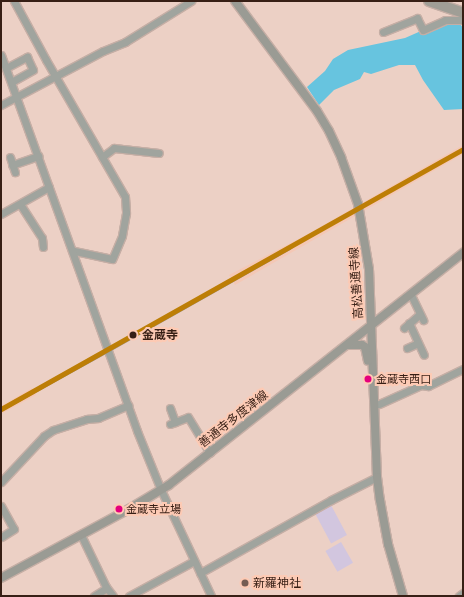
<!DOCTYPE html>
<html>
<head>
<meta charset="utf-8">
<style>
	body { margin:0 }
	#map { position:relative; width:464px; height:597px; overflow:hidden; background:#ecd0c5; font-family:Montserrat,"Noto Sans JP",sans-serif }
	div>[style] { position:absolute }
	.built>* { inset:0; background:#f4c8b6 }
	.green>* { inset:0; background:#d2c6df; transform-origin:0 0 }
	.water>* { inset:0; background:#67c4df }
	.roads { filter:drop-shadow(1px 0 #c5aea5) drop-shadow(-1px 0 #c5aea5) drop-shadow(0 1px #c5aea5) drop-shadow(0 -1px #c5aea5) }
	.minor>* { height:7px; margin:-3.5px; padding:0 3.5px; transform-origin:3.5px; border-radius:3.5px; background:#a0a49e }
	.major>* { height:8px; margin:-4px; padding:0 4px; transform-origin:4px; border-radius:4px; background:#9a9b94 }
	.highway>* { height:10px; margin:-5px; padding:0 5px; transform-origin:5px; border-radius:5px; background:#a09e96 }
	.rail>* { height:1.5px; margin:-0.75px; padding:0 0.75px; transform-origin:0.75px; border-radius:0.75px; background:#9d9690 }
	.rail-1>* { height:5px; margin:-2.5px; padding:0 2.5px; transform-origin:2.5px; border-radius:2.5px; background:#bd7e06 }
	.dots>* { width:11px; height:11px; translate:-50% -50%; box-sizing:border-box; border:2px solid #fdcab4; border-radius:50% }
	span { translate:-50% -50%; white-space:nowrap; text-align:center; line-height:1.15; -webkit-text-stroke:4px #fdcab4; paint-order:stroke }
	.bus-label { font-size:11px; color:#371f15 }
	.left { translate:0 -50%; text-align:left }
	.street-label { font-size:12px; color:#371f15 }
	.stop-label { font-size:12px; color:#371f15; font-weight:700 }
	.poi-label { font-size:12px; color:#371f15 }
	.frame { position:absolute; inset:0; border:2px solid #371f15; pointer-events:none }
</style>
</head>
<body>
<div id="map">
	<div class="built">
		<div style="clip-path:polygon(463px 145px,463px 154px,235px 285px,229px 275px,306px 235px)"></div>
		<div style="clip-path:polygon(32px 388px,36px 395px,1px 414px,1px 406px)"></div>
	</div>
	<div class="green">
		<div style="left:331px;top:505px;width:34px;height:18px;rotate:62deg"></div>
		<div style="left:341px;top:542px;width:24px;height:18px;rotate:60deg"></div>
	</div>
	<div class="water">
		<div style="clip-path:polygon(446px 20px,458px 21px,463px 28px,463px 109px,444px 110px,423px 80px,415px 65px,399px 65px,371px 74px,364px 72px,360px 79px,334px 90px,319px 105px,307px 87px,325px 71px,333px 59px,348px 50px,405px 38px)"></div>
	</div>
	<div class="roads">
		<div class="minor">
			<div style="left:14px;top:1px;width:67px;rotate:61.5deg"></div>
			<div style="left:46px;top:60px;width:158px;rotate:60deg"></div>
			<div style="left:125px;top:197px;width:16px;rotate:86deg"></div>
			<div style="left:126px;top:213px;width:23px;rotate:100deg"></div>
			<div style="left:122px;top:236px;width:25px;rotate:113deg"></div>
			<div style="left:112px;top:259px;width:40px;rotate:-168deg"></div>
			<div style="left:383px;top:32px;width:37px;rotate:-22deg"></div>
			<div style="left:417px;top:18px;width:13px;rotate:63deg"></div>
			<div style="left:423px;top:30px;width:24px;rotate:-24deg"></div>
			<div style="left:445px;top:20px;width:18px"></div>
			<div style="left:1px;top:55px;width:400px;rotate:70.1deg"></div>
			<div style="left:137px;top:431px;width:64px;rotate:67.9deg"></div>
			<div style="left:161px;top:490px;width:117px;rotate:64.7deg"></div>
			<div style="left:6px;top:68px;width:24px;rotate:-28deg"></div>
			<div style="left:27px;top:57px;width:14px;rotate:65deg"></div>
			<div style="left:33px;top:70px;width:25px;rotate:151deg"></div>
			<div style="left:1px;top:105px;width:115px;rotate:-27.9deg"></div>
			<div style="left:103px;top:51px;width:24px;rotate:-22deg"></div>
			<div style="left:125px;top:42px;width:78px;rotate:-31.8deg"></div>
			<div style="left:10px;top:157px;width:16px;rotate:72deg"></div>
			<div style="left:102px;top:157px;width:15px;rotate:-37deg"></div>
			<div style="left:114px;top:148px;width:45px;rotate:6.3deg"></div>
			<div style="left:12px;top:165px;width:28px;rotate:-19deg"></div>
			<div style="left:20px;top:204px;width:40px;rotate:57.1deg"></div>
			<div style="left:42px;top:238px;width:9px;rotate:84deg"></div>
			<div style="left:1px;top:214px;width:55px;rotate:-29.4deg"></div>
			<div style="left:411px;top:295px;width:28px;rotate:64deg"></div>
			<div style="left:409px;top:323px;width:35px;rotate:65deg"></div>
			<div style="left:404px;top:328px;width:21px;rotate:-41deg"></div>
			<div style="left:407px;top:348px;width:12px;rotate:-24deg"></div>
			<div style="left:379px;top:404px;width:46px;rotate:-24.3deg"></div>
			<div style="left:421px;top:385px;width:7px;rotate:8deg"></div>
			<div style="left:428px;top:386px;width:39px;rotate:-26deg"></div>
			<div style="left:170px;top:408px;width:15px;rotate:70deg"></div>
			<div style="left:170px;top:424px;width:19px;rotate:-21deg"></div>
			<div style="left:188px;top:417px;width:42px;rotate:58.6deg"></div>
			<div style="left:1px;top:482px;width:63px;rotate:-46.9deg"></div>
			<div style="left:44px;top:436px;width:11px;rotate:-34deg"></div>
			<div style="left:53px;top:430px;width:36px;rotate:-18deg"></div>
			<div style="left:87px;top:419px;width:11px;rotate:-5deg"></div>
			<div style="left:98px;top:418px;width:33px;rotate:-23deg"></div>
			<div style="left:1px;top:506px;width:26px;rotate:61deg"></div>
			<div style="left:14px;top:529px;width:15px;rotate:148deg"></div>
			<div style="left:81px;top:535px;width:58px;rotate:64.3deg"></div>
			<div style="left:106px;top:587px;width:11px;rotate:52deg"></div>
			<div style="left:200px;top:573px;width:150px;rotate:-29.1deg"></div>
			<div style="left:331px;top:500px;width:51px;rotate:-26.6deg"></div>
			<div style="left:94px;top:596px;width:15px;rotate:-32deg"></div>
			<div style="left:129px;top:596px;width:74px;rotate:-28.3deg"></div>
			<div style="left:459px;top:596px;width:5px;rotate:-37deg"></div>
		</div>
		<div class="major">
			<div style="left:235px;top:1px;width:137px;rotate:53.3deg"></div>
			<div style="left:317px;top:111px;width:23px;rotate:59deg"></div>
			<div style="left:329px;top:131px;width:29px;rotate:65deg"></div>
			<div style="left:341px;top:157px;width:50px;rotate:70.1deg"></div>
			<div style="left:358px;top:204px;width:66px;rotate:80.4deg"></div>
			<div style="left:369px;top:269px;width:208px;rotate:87.8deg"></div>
			<div style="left:377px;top:477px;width:23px;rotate:83deg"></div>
			<div style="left:380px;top:500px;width:45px;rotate:79.7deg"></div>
			<div style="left:388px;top:544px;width:54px;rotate:73.9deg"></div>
			<div style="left:348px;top:345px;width:14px"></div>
			<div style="left:362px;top:345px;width:4px;rotate:34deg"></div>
			<div style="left:365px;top:347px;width:14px;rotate:78deg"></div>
			<div style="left:1px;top:578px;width:145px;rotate:-28.3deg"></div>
			<div style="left:129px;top:509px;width:47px;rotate:-31deg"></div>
			<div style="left:169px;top:485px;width:375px;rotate:-38.3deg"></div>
		</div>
		<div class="highway">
			<div style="left:429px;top:1px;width:36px;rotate:19deg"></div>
		</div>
	</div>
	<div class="rail">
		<div style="left:1px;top:411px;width:122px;rotate:-28.9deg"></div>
		<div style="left:108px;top:352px;width:209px;rotate:-29.5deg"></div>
		<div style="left:290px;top:249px;width:19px;rotate:-35deg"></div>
	</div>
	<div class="rail-1">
		<div style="left:1px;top:409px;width:530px;rotate:-29.37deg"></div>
	</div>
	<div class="dots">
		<div style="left:133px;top:335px;background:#371f15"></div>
		<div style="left:368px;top:379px;background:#e5007d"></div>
		<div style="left:119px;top:509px;background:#e5007d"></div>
		<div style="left:245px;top:583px;background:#765d53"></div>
	</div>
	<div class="bus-label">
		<span class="left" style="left:376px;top:379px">金蔵寺西口</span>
		<span class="left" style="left:126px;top:509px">金蔵寺立場</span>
	</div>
	<div class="street-label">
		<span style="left:356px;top:283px;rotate:-94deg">高松善通寺線</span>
		<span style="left:233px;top:419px;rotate:-38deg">善通寺多度津線</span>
	</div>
	<div class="stop-label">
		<span class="left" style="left:142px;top:335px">金蔵寺</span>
	</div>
	<div class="poi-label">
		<span class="left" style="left:253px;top:583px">新羅神社</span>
	</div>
	<div class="frame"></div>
</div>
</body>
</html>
